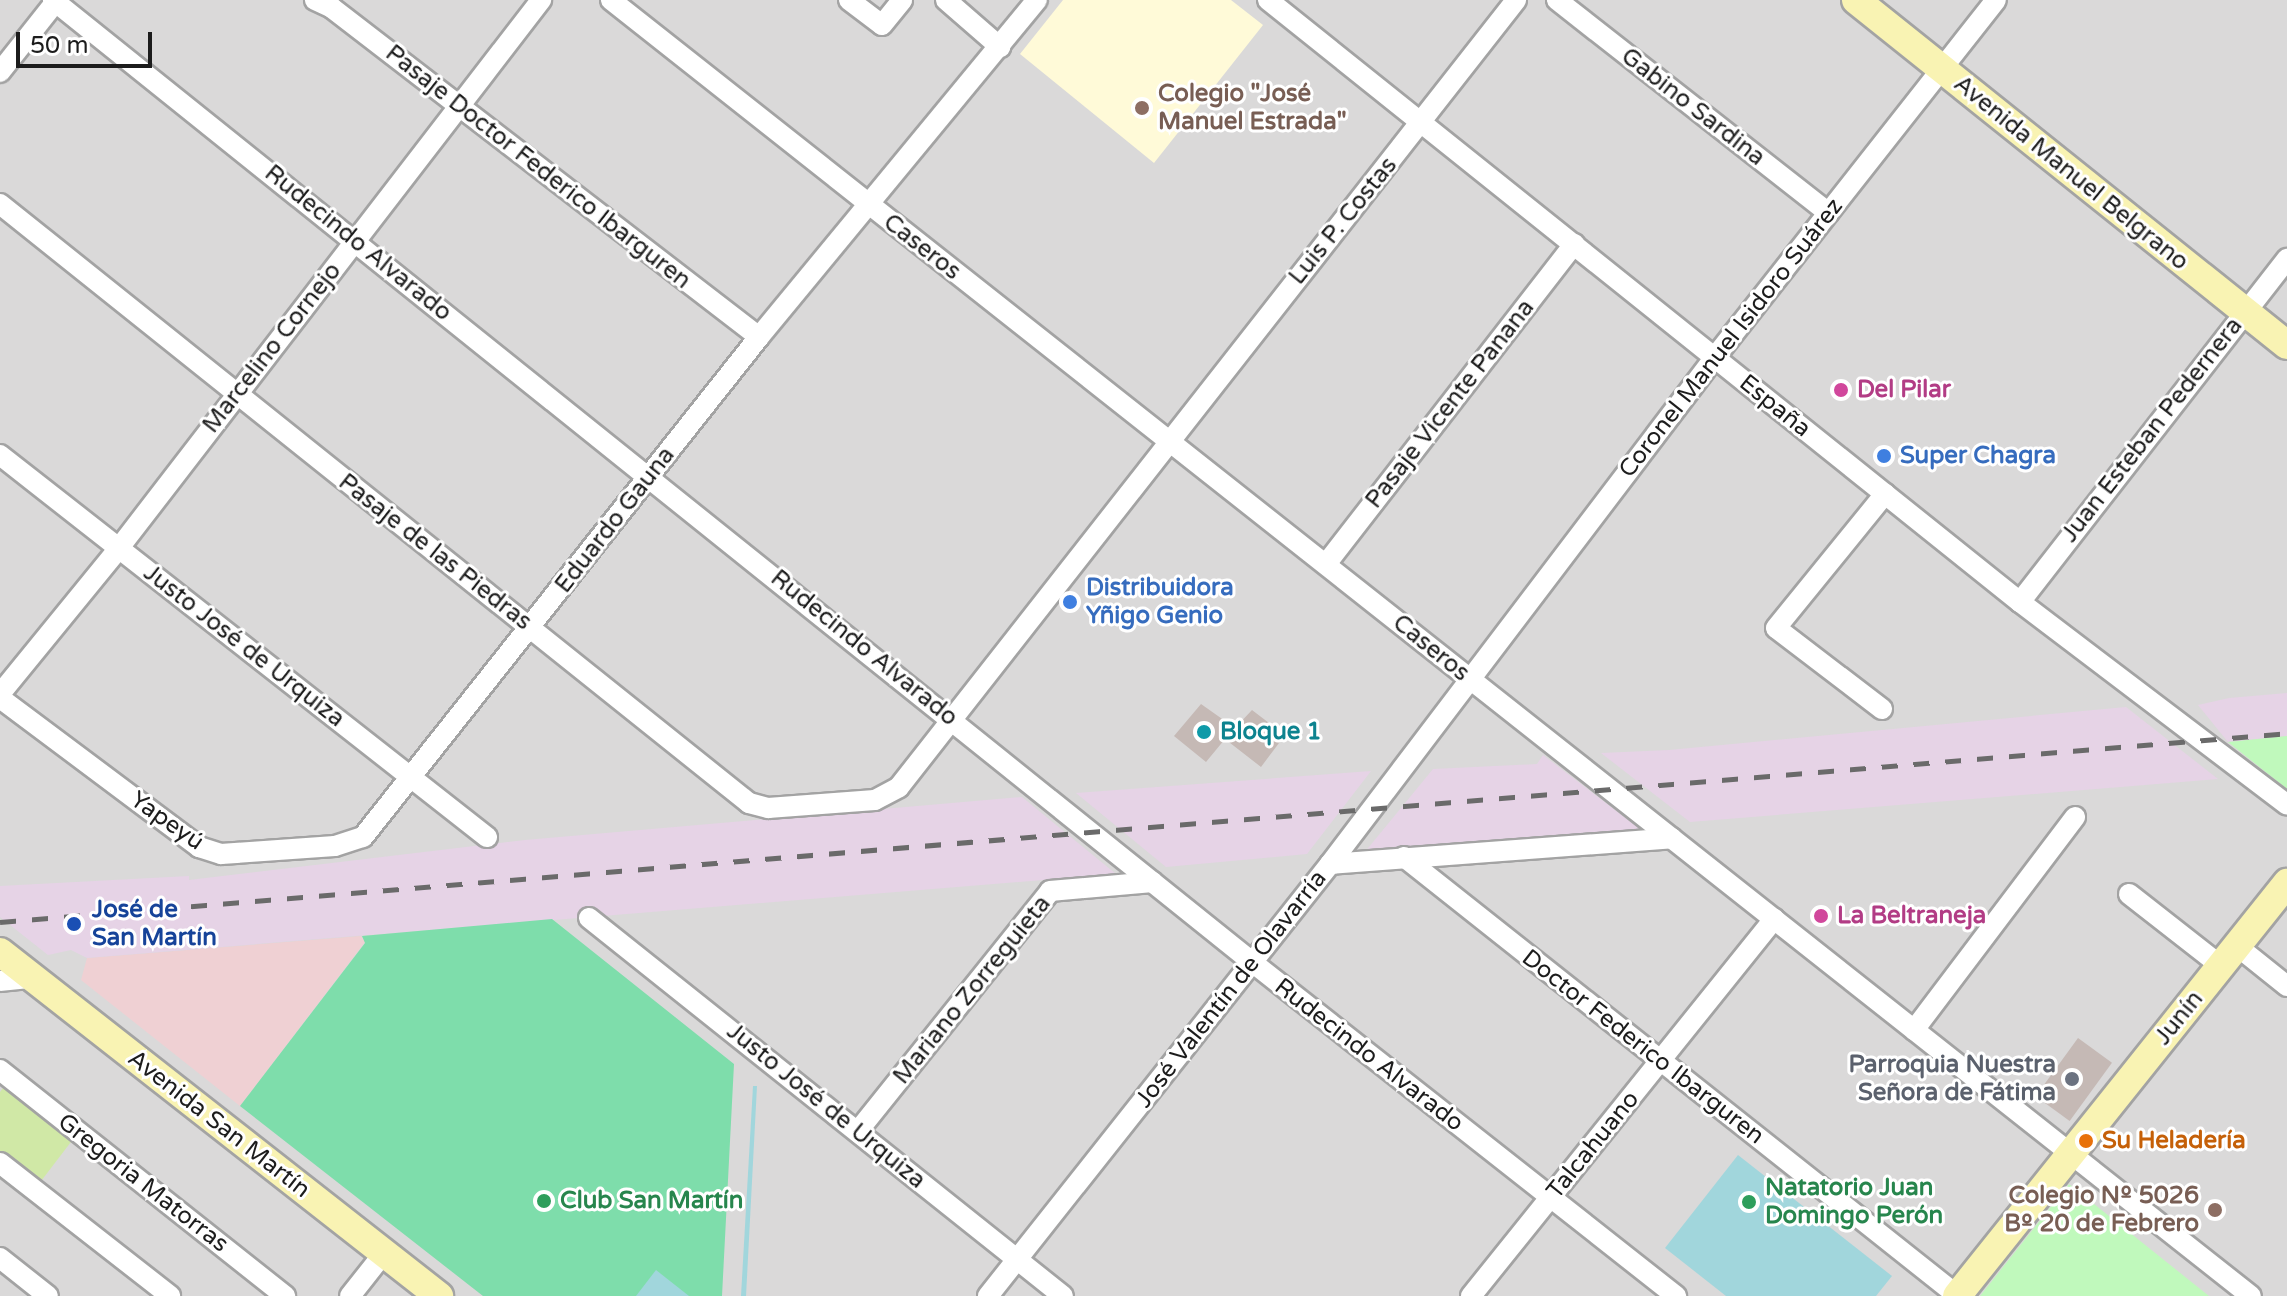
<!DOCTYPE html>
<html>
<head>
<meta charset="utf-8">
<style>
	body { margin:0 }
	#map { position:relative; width:2287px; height:1296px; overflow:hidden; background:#ede8e1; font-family:"Varela Round",sans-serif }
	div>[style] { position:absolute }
	.residential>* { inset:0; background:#dad9d9; transform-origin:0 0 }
	.commercial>* { inset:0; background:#efd0d3 }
	.industrial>* { inset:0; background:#e6d3e6 }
	.education>* { inset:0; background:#fffad8 }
	.grass>* { inset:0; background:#d0e8a6 }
	.park>* { inset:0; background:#c0f9bc }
	.pitch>* { inset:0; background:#7eddab }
	.water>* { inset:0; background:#a1d6dc }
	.building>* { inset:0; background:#c5b9b5; transform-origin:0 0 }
	.roads { filter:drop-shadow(2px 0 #a3a3a3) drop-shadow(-2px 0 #a3a3a3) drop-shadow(0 2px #a3a3a3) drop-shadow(0 -2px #a3a3a3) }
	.street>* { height:20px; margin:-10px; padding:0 10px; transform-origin:10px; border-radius:10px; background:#fff }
	.secondary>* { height:28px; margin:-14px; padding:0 14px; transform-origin:14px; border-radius:14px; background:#f9f3b3 }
	.rail>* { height:5px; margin-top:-2.5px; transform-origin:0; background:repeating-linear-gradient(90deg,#6a6a6a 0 16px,transparent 0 32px) }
	.dots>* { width:22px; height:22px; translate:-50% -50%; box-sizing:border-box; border:4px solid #fff; border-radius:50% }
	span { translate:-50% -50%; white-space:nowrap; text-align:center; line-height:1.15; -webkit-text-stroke:6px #fff; paint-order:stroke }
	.education-label { font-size:24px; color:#785e54; font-weight:700 }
	.left { translate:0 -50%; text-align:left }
	.right { translate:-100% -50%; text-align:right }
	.street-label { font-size:24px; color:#1c1c1c }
	.hotel-label { font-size:24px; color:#b23c85; font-weight:700 }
	.shop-label { font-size:24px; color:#366cbe; font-weight:700 }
	.culture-label { font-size:24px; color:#0d838f; font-weight:700 }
	.transit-label { font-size:24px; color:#164399; font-weight:700 }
	.worship-label { font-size:24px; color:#5b616d; font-weight:700 }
	.food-label { font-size:24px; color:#c56008; font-weight:700 }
	.leisure-label { font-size:24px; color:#27864d; font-weight:700 }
	.scale { position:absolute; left:16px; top:32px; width:136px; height:36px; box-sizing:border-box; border:4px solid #1c1c1c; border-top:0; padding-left:10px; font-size:24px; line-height:28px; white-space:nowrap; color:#1c1c1c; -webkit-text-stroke:6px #fff; paint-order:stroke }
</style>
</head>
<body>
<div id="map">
	<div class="residential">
		<div style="left:0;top:0;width:2287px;height:1296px"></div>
	</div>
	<div class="commercial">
		<div style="clip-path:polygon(361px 936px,365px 942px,240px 1106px,81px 980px,87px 958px)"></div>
	</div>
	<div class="industrial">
		<div style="clip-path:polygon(2287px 693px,2287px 736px,2228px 742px,2198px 705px,2229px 698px)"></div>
		<div style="clip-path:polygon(2126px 707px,2218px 779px,1690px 822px,1601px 753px,1669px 750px)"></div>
		<div style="clip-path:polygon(1543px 755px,1644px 832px,1364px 853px,1433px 769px,1537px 764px)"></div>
		<div style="clip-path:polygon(1371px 771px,1307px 854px,1166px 867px,1076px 793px)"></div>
		<div style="clip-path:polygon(1022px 797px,1116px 874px,87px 958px,71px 950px,48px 955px,0 917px,0 886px,189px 876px,189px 880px,525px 840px)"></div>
	</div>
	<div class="education">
		<div style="clip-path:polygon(1063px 0,1231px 0,1263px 25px,1154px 163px,1020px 54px)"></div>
	</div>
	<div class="grass">
		<div style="clip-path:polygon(6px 1084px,74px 1138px,38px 1185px,0 1155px,0 1092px)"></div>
	</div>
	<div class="park">
		<div style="clip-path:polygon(2287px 736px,2287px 789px,2228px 742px)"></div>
		<div style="clip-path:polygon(2069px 1184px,2209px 1296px,1980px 1296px)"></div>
	</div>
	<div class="pitch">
		<div style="clip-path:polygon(552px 919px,734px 1064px,722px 1296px,483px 1296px,240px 1106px,365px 943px,362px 936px)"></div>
	</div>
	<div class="water">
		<div style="clip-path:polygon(753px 1086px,757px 1086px,746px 1296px,741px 1296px)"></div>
		<div style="clip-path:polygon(1738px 1155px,1892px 1276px,1876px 1296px,1726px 1296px,1665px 1248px)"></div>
		<div style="clip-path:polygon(656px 1270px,689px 1296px,636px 1296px)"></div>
	</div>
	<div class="building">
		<div style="clip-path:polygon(1201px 704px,1235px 728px,1252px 710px,1285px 735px,1261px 767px,1225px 739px,1206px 762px,1174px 736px)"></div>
		<div style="left:2078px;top:1038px;width:42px;height:72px;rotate:36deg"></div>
	</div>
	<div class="roads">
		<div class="street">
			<div style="left:53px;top:0;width:1537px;rotate:38.74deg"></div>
			<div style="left:1252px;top:962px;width:540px;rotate:38.23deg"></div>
			<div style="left:315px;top:0;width:19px;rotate:25deg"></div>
			<div style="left:332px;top:8px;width:539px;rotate:37.61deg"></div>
			<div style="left:611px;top:0;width:2090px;rotate:38.32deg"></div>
			<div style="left:849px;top:0;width:41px;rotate:37.1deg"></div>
			<div style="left:882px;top:25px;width:32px;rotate:-51deg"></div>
			<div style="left:946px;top:0;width:72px;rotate:41deg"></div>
			<div style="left:1268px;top:0;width:963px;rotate:38.68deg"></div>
			<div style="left:2020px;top:602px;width:335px;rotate:37.2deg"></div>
			<div style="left:1557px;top:0;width:345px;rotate:38.1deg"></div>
			<div style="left:0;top:72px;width:92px;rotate:-51.6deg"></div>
			<div style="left:0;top:204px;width:959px;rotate:38.65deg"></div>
			<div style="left:749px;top:803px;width:20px;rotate:15deg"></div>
			<div style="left:768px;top:808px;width:107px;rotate:-4.3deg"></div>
			<div style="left:875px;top:800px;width:27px;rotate:-28deg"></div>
			<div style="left:899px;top:787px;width:1000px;rotate:-51.9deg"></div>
			<div style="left:0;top:455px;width:619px;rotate:38.11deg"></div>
			<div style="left:1326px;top:564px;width:405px;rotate:-52.2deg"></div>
			<div style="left:2020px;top:602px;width:435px;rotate:-52.1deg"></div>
			<div style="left:0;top:694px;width:188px;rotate:-50.8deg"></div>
			<div style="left:119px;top:548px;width:692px;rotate:-52.4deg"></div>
			<div style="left:0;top:698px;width:249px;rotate:36.8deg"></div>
			<div style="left:199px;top:847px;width:23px;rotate:18deg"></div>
			<div style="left:221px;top:854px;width:114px;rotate:-4deg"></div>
			<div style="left:335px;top:846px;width:29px;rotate:-18deg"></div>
			<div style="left:363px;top:837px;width:638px;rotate:-51.62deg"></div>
			<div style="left:759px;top:337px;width:437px;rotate:-50.5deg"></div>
			<div style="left:1882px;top:709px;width:133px;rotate:-142.6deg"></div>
			<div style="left:1776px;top:628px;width:173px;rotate:-50.9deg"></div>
			<div style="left:1404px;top:857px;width:707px;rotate:38.39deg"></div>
			<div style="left:1330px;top:864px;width:343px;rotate:-4.3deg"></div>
			<div style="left:2129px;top:894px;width:117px;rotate:38deg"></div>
			<div style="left:589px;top:918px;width:606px;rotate:38.57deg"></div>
			<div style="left:2237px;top:946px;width:64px;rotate:38.7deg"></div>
			<div style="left:0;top:981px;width:31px;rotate:-6deg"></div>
			<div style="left:1914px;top:1030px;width:267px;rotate:-52.9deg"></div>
			<div style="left:0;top:1070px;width:364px;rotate:38.4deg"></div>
			<div style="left:858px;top:1131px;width:307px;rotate:-51.3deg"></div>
			<div style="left:1050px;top:891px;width:103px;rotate:-5deg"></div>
			<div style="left:0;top:1163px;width:216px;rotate:38deg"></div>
			<div style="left:0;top:1258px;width:61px;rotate:38.4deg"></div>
			<div style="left:350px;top:1296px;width:55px;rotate:-51.7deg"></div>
			<div style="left:988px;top:1296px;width:551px;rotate:-51.63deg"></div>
			<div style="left:1330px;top:864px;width:637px;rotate:-52.79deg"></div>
			<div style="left:1715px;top:357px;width:454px;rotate:-51.8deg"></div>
			<div style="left:1471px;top:1296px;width:484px;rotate:-51.2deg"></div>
		</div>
		<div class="secondary">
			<div style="left:1856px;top:0;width:552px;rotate:38.68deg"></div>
			<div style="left:0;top:952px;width:558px;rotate:38.08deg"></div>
			<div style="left:1957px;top:1296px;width:529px;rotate:-51.37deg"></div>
		</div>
	</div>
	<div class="rail">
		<div style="left:0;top:922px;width:2295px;rotate:-4.72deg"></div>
	</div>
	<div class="dots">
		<div style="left:1142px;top:108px;background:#8d6e63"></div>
		<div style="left:1841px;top:390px;background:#d1479c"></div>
		<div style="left:1884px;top:456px;background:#3f7fe0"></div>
		<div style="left:1070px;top:602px;background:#3f7fe0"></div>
		<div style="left:1204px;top:732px;background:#0f9aa8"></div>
		<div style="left:1821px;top:916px;background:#d1479c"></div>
		<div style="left:74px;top:924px;background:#1a4fb4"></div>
		<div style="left:2072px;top:1079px;background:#6b7280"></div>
		<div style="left:2086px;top:1141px;background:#e8710a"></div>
		<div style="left:544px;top:1201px;background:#2e9e5b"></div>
		<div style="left:1749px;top:1202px;background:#2e9e5b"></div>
		<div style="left:2215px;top:1210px;background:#8d6e63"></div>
	</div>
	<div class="education-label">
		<span class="left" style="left:1158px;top:108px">Colegio "José<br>Manuel Estrada"</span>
		<span class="right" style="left:2199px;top:1210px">Colegio Nº 5026<br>Bº 20 de Febrero</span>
	</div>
	<div class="street-label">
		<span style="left:1693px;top:107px;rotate:38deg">Gabino Sardina</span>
		<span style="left:538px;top:167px;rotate:38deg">Pasaje Doctor Federico Ibarguren</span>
		<span style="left:2071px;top:173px;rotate:39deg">Avenida Manuel Belgrano</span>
		<span style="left:1343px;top:221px;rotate:-51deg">Luis P. Costas</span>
		<span style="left:358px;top:243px;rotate:39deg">Rudecindo Alvarado</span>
		<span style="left:922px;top:247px;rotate:38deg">Caseros</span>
		<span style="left:1731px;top:338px;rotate:-52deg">Coronel Manuel Isidoro Suárez</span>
		<span style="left:272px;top:348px;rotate:-52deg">Marcelino Cornejo</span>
		<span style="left:1450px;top:404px;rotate:-52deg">Pasaje Vicente Panana</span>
		<span style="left:1775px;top:406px;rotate:39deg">España</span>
		<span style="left:2152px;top:430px;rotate:-52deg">Juan Esteban Pedernera</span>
		<span style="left:615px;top:520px;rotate:-52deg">Eduardo Gauna</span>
		<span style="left:435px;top:552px;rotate:38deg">Pasaje de las Piedras</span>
		<span style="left:244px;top:646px;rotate:38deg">Justo José de Urquiza</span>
		<span style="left:864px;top:648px;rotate:39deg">Rudecindo Alvarado</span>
		<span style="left:1431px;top:648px;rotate:39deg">Caseros</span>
		<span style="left:167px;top:821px;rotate:35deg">Yapeyú</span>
		<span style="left:1231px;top:989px;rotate:-52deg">José Valentín de Olavarría</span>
		<span style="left:972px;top:990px;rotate:-51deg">Mariano Zorreguieta</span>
		<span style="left:2179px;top:1018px;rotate:-51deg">Junín</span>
		<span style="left:1643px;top:1047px;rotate:38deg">Doctor Federico Ibarguren</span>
		<span style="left:1369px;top:1055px;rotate:38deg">Rudecindo Alvarado</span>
		<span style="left:826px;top:1106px;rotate:39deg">Justo José de Urquiza</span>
		<span style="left:219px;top:1124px;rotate:38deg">Avenida San Martín</span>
		<span style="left:1593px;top:1145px;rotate:-51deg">Talcahuano</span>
		<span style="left:143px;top:1183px;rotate:38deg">Gregoria Matorras</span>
	</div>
	<div class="hotel-label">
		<span class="left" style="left:1857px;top:390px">Del Pilar</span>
		<span class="left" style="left:1837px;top:916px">La Beltraneja</span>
	</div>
	<div class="shop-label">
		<span class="left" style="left:1900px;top:456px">Super Chagra</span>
		<span class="left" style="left:1086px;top:602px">Distribuidora<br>Yñigo Genio</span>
	</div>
	<div class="culture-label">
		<span class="left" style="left:1220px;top:732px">Bloque 1</span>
	</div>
	<div class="transit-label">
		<span class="left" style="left:92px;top:924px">José de<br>San Martín</span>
	</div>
	<div class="worship-label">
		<span class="right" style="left:2056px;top:1079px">Parroquia Nuestra<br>Señora de Fátima</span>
	</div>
	<div class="food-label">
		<span class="left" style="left:2102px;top:1141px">Su Heladería</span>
	</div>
	<div class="leisure-label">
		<span class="left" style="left:1765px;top:1202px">Natatorio Juan<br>Domingo Perón</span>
		<span class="left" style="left:560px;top:1201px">Club San Martín</span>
	</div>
	<div class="scale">50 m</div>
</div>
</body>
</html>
